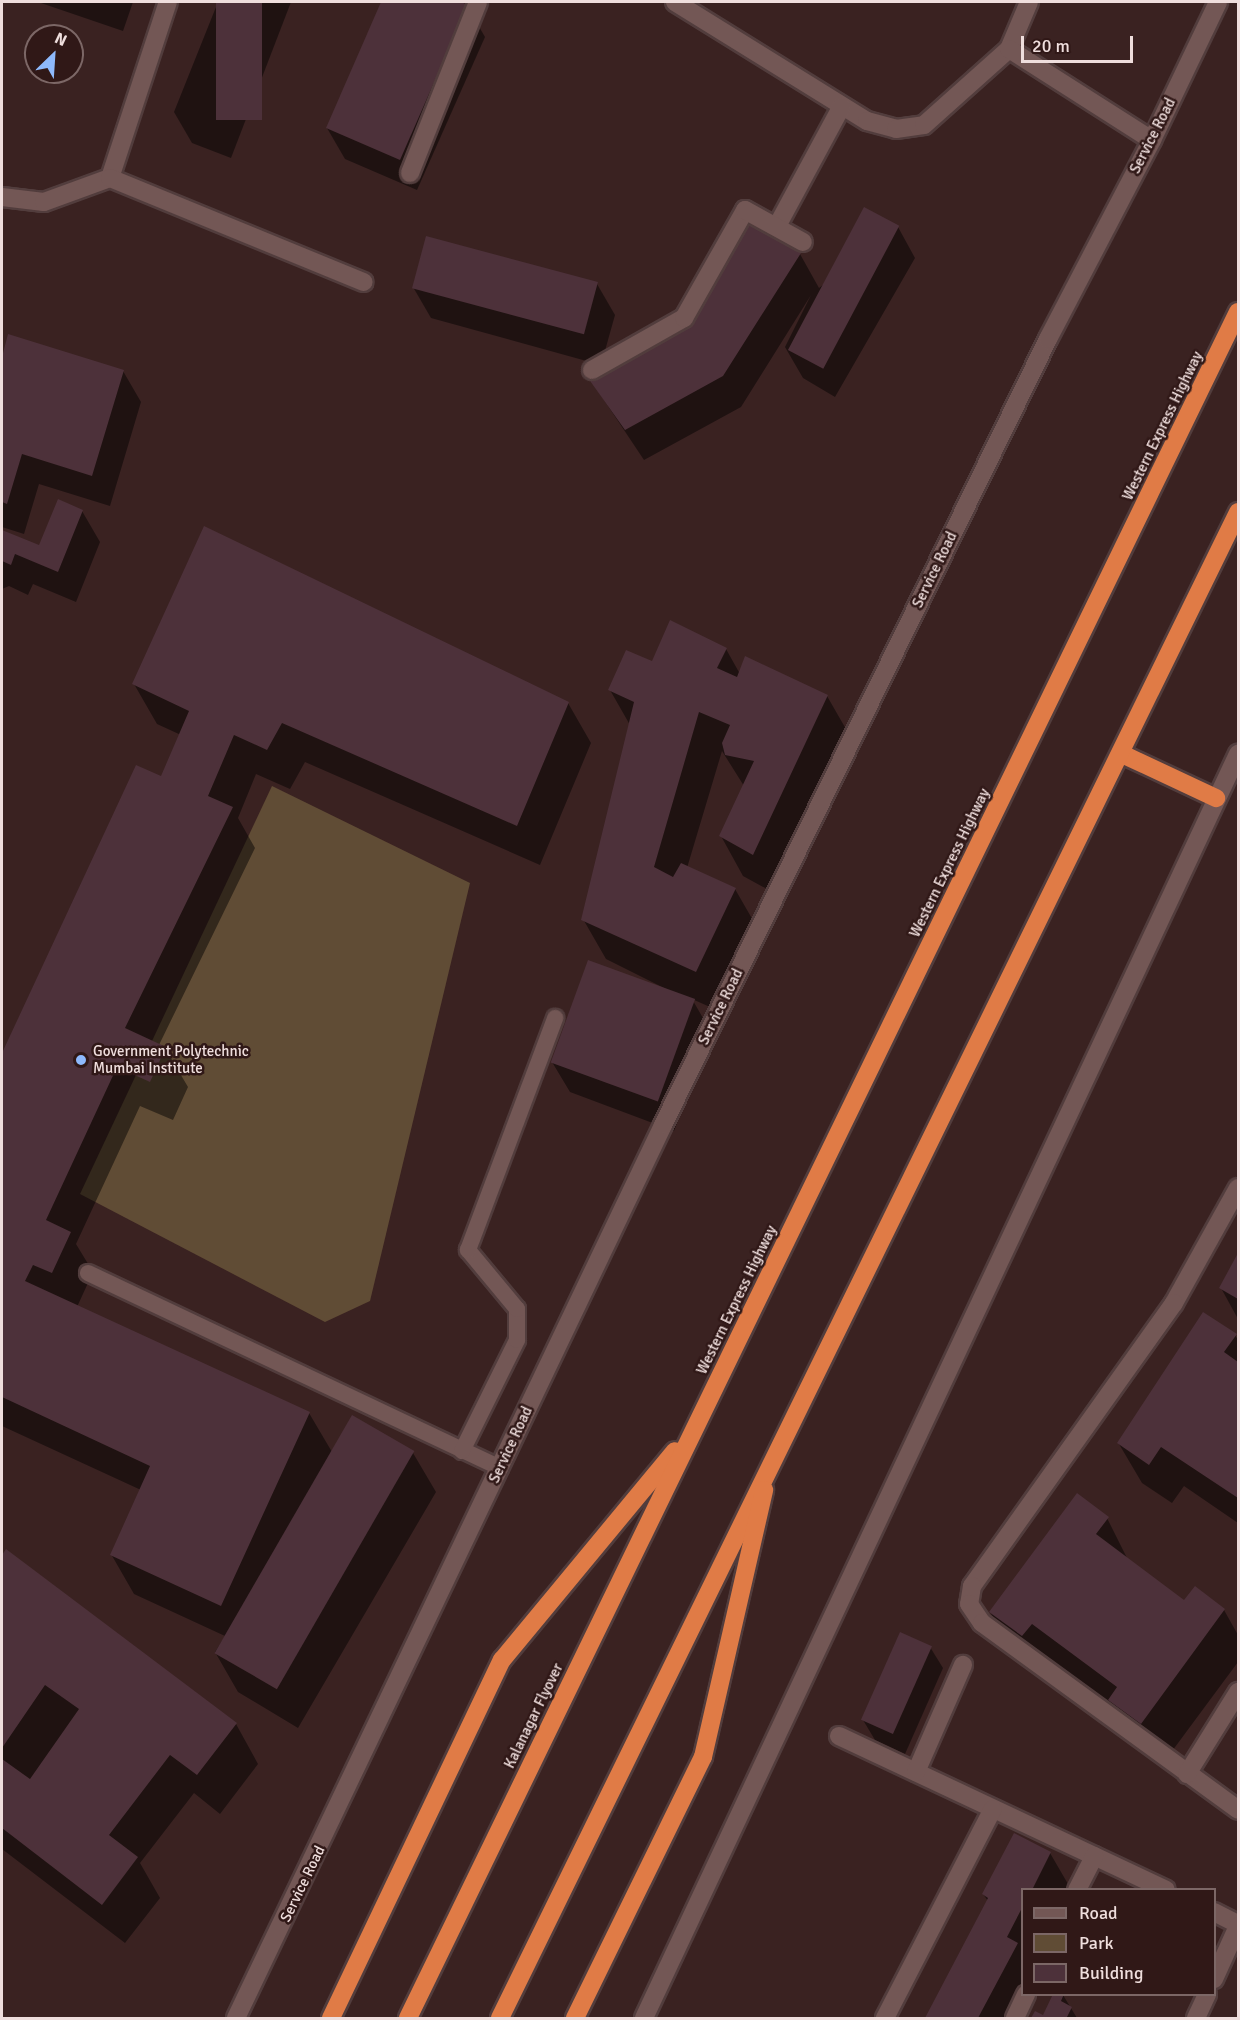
<!DOCTYPE html>
<html>
<head>
<meta charset="utf-8">
<style>
	body { margin:0 }
	#map { position:relative; width:1240px; height:2020px; overflow:hidden; background:#3a2221; font-family:Signika,sans-serif }
	div>[style] { position:absolute }
	.green>* { inset:0; background:#604c35 }
	.shadow>* { inset:0; background:#0007 }
	.building>* { inset:0; background:#4d313a; transform-origin:0 0 }
	.roads { filter:drop-shadow(2px 0 #523d3d) drop-shadow(-2px 0 #523d3d) drop-shadow(0 2px #523d3d) drop-shadow(0 -2px #523d3d) }
	.service>* { height:16px; margin:-8px; padding:0 8px; transform-origin:8px; border-radius:8px; background:#735755 }
	.minor>* { height:18px; margin:-9px; padding:0 9px; transform-origin:9px; border-radius:9px; background:#735755 }
	.tertiary>* { height:18px; margin:-9px; padding:0 9px; transform-origin:9px; border-radius:9px; background:#735755 }
	.motorway>* { height:18px; margin:-9px; padding:0 9px; transform-origin:9px; border-radius:9px; background:#e07b46 }
	.dots>* { width:16px; height:16px; translate:-50% -50%; box-sizing:border-box; border:3px solid #301817; border-radius:50% }
	span { translate:-50% -50%; white-space:nowrap; text-align:center; line-height:1.15; -webkit-text-stroke:5px #301817; paint-order:stroke }
	.street-label { font-size:15px; color:#efdedd }
	.poi-label { font-size:15px; color:#efdedd }
	.left { translate:0 -50%; text-align:left }
	.frame { position:absolute; inset:0; border:3px solid #efdedd; pointer-events:none }
	.legend { position:absolute; left:1021px; top:1888px; width:195px; height:108px; box-sizing:border-box; background:#301817; border:2px solid #7c6766; margin:0; padding:8px 10px; list-style:none; font-size:18px; color:#efdedd }
	.legend li { display:flex; align-items:center; gap:12px; height:30px }
	.legend b { width:30px; border:2px solid #7c6766 }
	.north { position:absolute; left:24px; top:24px; width:60px; height:60px; box-sizing:border-box; background:#301817; border:2px solid #7c6766; border-radius:50%; rotate:25deg; font-size:16px; font-weight:700; line-height:24px; text-align:center; color:#efdedd }
	.north::after { content:''; display:block; margin:auto; width:21px; height:27px; background:#8eb9fc; clip-path:polygon(50% 0,100% 100%,50% 72%,0 100%) }
	.scale { position:absolute; left:1021px; top:36px; width:112px; height:27px; box-sizing:border-box; border:3px solid #efdedd; border-top:0; padding-left:8px; font-size:18px; line-height:21px; white-space:nowrap; color:#efdedd; -webkit-text-stroke:4px #301817; paint-order:stroke }
</style>
</head>
<body>
<div id="map">
	<div class="green">
		<div style="clip-path:polygon(272px 786px,470px 883px,370px 1301px,325px 1322px,80px 1194px)"></div>
	</div>
	<div class="shadow">
		<div style="clip-path:polygon(38px 2px,133px 2px,123px 31px)"></div>
		<div style="clip-path:polygon(218px 2px,291px 2px,231px 158px,192px 143px,174px 112px)"></div>
		<div style="clip-path:polygon(383px 2px,457px 2px,467px 6px,485px 37px,417px 190px,345px 159px,327px 128px)"></div>
		<div style="clip-path:polygon(898px 227px,915px 258px,835px 397px,803px 378px,785px 347px,811px 295px,741px 407px,644px 460px,590px 379px,689px 328px,800px 254px,819px 288px)"></div>
		<div style="clip-path:polygon(597px 284px,615px 315px,601px 365px,431px 318px,413px 287px)"></div>
		<div style="clip-path:polygon(9px 336px,123px 371px,141px 402px,110px 506px,39px 484px,24px 534px,2px 527px,2px 362px)"></div>
		<div style="clip-path:polygon(82px 511px,100px 542px,76px 602px,33px 584px,28px 595px,9px 586px,2px 589px,2px 531px,40px 547px)"></div>
		<div style="clip-path:polygon(726px 649px,740px 674px,827px 696px,850px 736px,776px 894px,743px 876px,721px 836px,744px 786px,722px 751px,687px 868px,735px 889px,758px 929px,719px 1011px,692px 999px,711px 1032px,674px 1131px,570px 1092px,552px 1062px,680px 996px,606px 959px,583px 919px,630px 725px,610px 690px,652px 663px)"></div>
		<div style="clip-path:polygon(134px 684px,568px 703px,591px 743px,540px 865px,305px 762px,290px 789px,256px 774px,238px 818px,255px 848px,159px 1045px,165px 1048px,188px 1087px,173px 1120px,140px 1106px,76px 1244px,93px 1272px,77px 1307px,309px 1413px,332px 1452px,352px 1417px,413px 1453px,436px 1492px,298px 1728px,238px 1692px,215px 1652px,225px 1636px,134px 1594px,111px 1554px,141px 1490px,2px 1426px,2px 1057px,137px 767px,162px 778px,181px 735px,157px 724px)"></div>
		<div style="clip-path:polygon(1238px 1256px,1238px 1319px,1221px 1288px)"></div>
		<div style="clip-path:polygon(1235px 1335px,1238px 1340px,1238px 1523px,1184px 1486px,1172px 1503px,1142px 1483px,1119px 1444px)"></div>
		<div style="clip-path:polygon(1107px 1518px,1128px 1560px,1185px 1602px,1195px 1588px,1224px 1610px,1238px 1635px,1238px 1662px,1164px 1762px,1133px 1739px,1114px 1706px,1055px 1663px,1046px 1675px,1013px 1651px,990px 1612px)"></div>
		<div style="clip-path:polygon(7px 1551px,236px 1724px,258px 1764px,220px 1814px,194px 1793px,140px 1863px,160px 1898px,125px 1943px,2px 1849px,2px 1558px)"></div>
		<div style="clip-path:polygon(930px 1647px,943px 1668px,905px 1754px,875px 1740px,863px 1720px)"></div>
		<div style="clip-path:polygon(1014px 1835px,1050px 1853px,1068px 1884px,1065px 1890px,1022px 1890px,1022px 1994px,1010px 2018px,927px 2018px,988px 1901px,983px 1894px)"></div>
		<div style="clip-path:polygon(1063px 1995px,1077px 2018px,1033px 2018px,1035px 2013px,1043px 2017px)"></div>
	</div>
	<div class="building">
		<div style="left:216px;top:2px;width:46px;height:118px"></div>
		<div style="clip-path:polygon(381px 2px,461px 2px,468px 5px,400px 160px,326px 128px)"></div>
		<div style="left:864px;top:207px;width:40px;height:162px;rotate:28deg"></div>
		<div style="clip-path:polygon(747px 212px,801px 253px,723px 376px,625px 430px,588px 378px,688px 327px)"></div>
		<div style="left:426px;top:236px;width:178px;height:54px;rotate:15deg"></div>
		<div style="clip-path:polygon(8px 334px,124px 370px,92px 476px,22px 454px,7px 504px,2px 502px,2px 357px)"></div>
		<div style="clip-path:polygon(58px 499px,83px 510px,58px 572px,15px 554px,11px 565px,2px 561px,2px 530px,39px 545px)"></div>
		<div style="clip-path:polygon(204px 526px,569px 702px,517px 826px,282px 723px,267px 750px,234px 735px,208px 796px,233px 807px,125px 1028px,166px 1047px,150px 1082px,117px 1067px,46px 1220px,71px 1232px,52px 1273px,33px 1265px,25px 1281px,310px 1412px,221px 1606px,110px 1555px,150px 1466px,2px 1397px,2px 1053px,136px 765px,161px 776px,189px 711px,132px 684px)"></div>
		<div style="clip-path:polygon(670px 620px,727px 648px,717px 668px,737px 677px,745px 656px,828px 695px,753px 855px,719px 836px,754px 761px,725px 755px,722px 743px,730px 725px,699px 712px,654px 867px,673px 877px,681px 863px,736px 888px,696px 972px,581px 920px,634px 702px,608px 690px,626px 650px,652px 661px)"></div>
		<div style="left:588px;top:960px;width:114px;height:109px;rotate:20deg"></div>
		<div style="clip-path:polygon(1238px 1253px,1238px 1299px,1219px 1288px)"></div>
		<div style="clip-path:polygon(1203px 1312px,1237px 1334px,1224px 1352px,1238px 1362px,1238px 1498px,1161px 1447px,1149px 1465px,1117px 1443px)"></div>
		<div style="left:352px;top:1415px;width:72px;height:275px;rotate:30deg"></div>
		<div style="clip-path:polygon(1077px 1493px,1109px 1517px,1096px 1534px,1184px 1600px,1195px 1586px,1225px 1609px,1141px 1724px,1108px 1700px,1117px 1687px,1032px 1624px,1022px 1636px,989px 1612px)"></div>
		<div style="clip-path:polygon(6px 1549px,237px 1723px,197px 1775px,170px 1755px,109px 1835px,138px 1857px,102px 1905px,2px 1828px,2px 1759px,30px 1779px,79px 1709px,45px 1685px,2px 1748px,2px 1555px)"></div>
		<div style="left:900px;top:1632px;width:35px;height:96px;rotate:24deg"></div>
		<div style="clip-path:polygon(1014px 1833px,1051px 1852px,1032px 1890px,1022px 1890px,1022px 1908px,1007px 1937px,1018px 1943px,978px 2018px,925px 2018px,988px 1898px,982px 1894px)"></div>
		<div style="clip-path:polygon(1053px 1994px,1064px 1994px,1061px 2001px,1072px 2007px,1067px 2017px,1071px 2018px,1031px 2018px,1035px 2011px,1043px 2015px)"></div>
	</div>
	<div class="roads">
		<div class="service">
			<div style="left:88px;top:1273px;width:456px;rotate:25.3deg"></div>
			<div style="left:462px;top:1451px;width:124px;rotate:-63.6deg"></div>
			<div style="left:517px;top:1340px;width:31px;rotate:-90deg"></div>
			<div style="left:517px;top:1309px;width:77px;rotate:-129.7deg"></div>
			<div style="left:468px;top:1250px;width:248px;rotate:-69.4deg"></div>
		</div>
		<div class="minor">
			<div style="left:675px;top:2px;width:226px;rotate:31.8deg"></div>
			<div style="left:867px;top:121px;width:30px;rotate:15deg"></div>
			<div style="left:896px;top:129px;width:28px;rotate:-8deg"></div>
			<div style="left:924px;top:125px;width:114px;rotate:-41.8deg"></div>
			<div style="left:1029px;top:2px;width:51px;rotate:113.1deg"></div>
			<div style="left:1009px;top:49px;width:169px;rotate:32.5deg"></div>
			<div style="left:410px;top:173px;width:184px;rotate:-68.3deg"></div>
			<div style="left:110px;top:178px;width:185px;rotate:-71.8deg"></div>
			<div style="left:2px;top:197px;width:42px;rotate:6.8deg"></div>
			<div style="left:44px;top:202px;width:70px;rotate:-20deg"></div>
			<div style="left:110px;top:178px;width:274px;rotate:22.3deg"></div>
			<div style="left:777px;top:226px;width:136px;rotate:-61.6deg"></div>
			<div style="left:592px;top:370px;width:106px;rotate:-29.5deg"></div>
			<div style="left:684px;top:318px;width:124px;rotate:-60.5deg"></div>
			<div style="left:745px;top:210px;width:66px;rotate:28.9deg"></div>
			<div style="left:1238px;top:1188px;width:132px;rotate:119.1deg"></div>
			<div style="left:1174px;top:1303px;width:348px;rotate:125.5deg"></div>
			<div style="left:972px;top:1586px;width:18px;rotate:99deg"></div>
			<div style="left:969px;top:1604px;width:23px;rotate:56deg"></div>
			<div style="left:982px;top:1623px;width:317px;rotate:36.1deg"></div>
			<div style="left:839px;top:1736px;width:361px;rotate:25.2deg"></div>
			<div style="left:916px;top:1772px;width:117px;rotate:-66.3deg"></div>
			<div style="left:1187px;top:1774px;width:97px;rotate:-58.1deg"></div>
			<div style="left:1077px;top:1890px;width:38px;rotate:-63deg"></div>
			<div style="left:1214px;top:1912px;width:27px;rotate:27deg"></div>
			<div style="left:236px;top:2018px;width:990px;rotate:-64.44deg"></div>
			<div style="left:663px;top:1125px;width:875px;rotate:-63.9deg"></div>
			<div style="left:1048px;top:339px;width:225px;rotate:-62.4deg"></div>
			<div style="left:1152px;top:140px;width:153px;rotate:-64.4deg"></div>
			<div style="left:885px;top:2018px;width:235px;rotate:-62.7deg"></div>
			<div style="left:1015px;top:2018px;width:26px;rotate:-65deg"></div>
		</div>
		<div class="tertiary">
			<div style="left:1214px;top:1979px;width:58px;rotate:-65.6deg"></div>
			<div style="left:644px;top:2018px;width:1397px;rotate:-64.83deg"></div>
			<div style="left:1196px;top:2018px;width:26px;rotate:-65deg"></div>
		</div>
		<div class="motorway">
			<div style="left:1122px;top:754px;width:104px;rotate:25.1deg"></div>
			<div style="left:331px;top:2018px;width:397px;rotate:-64.5deg"></div>
			<div style="left:502px;top:1660px;width:271px;rotate:-50.4deg"></div>
			<div style="left:408px;top:2018px;width:1897px;rotate:-64.06deg"></div>
			<div style="left:500px;top:2018px;width:1677px;rotate:-63.89deg"></div>
			<div style="left:575px;top:2018px;width:291px;rotate:-63.9deg"></div>
			<div style="left:703px;top:1757px;width:274px;rotate:-77.1deg"></div>
		</div>
	</div>
	<div class="dots">
		<div style="left:81px;top:1060px;background:#8eb9fc"></div>
	</div>
	<div class="street-label">
		<span style="left:1153px;top:136px;rotate:-63deg">Service Road</span>
		<span style="left:1163px;top:426px;rotate:-64deg">Western Express Highway</span>
		<span style="left:935px;top:570px;rotate:-64deg">Service Road</span>
		<span style="left:950px;top:863px;rotate:-64deg">Western Express Highway</span>
		<span style="left:721px;top:1007px;rotate:-64deg">Service Road</span>
		<span style="left:737px;top:1300px;rotate:-64deg">Western Express Highway</span>
		<span style="left:511px;top:1445px;rotate:-65deg">Service Road</span>
		<span style="left:534px;top:1716px;rotate:-64deg">Kalanagar Flyover</span>
		<span style="left:303px;top:1884px;rotate:-64deg">Service Road</span>
	</div>
	<div class="poi-label">
		<span class="left" style="left:93px;top:1060px">Government Polytechnic<br>Mumbai Institute</span>
	</div>
	<div class="frame"></div>
	<ul class="legend">
	<li><b style="height:8px;background:#735755"></b>Road</li>
	<li><b style="height:16px;background:#604c35"></b>Park</li>
	<li><b style="height:16px;background:#4d313a"></b>Building</li>
	</ul>
	<div class="north">N</div>
	<div class="scale">20 m</div>
</div>
</body>
</html>
